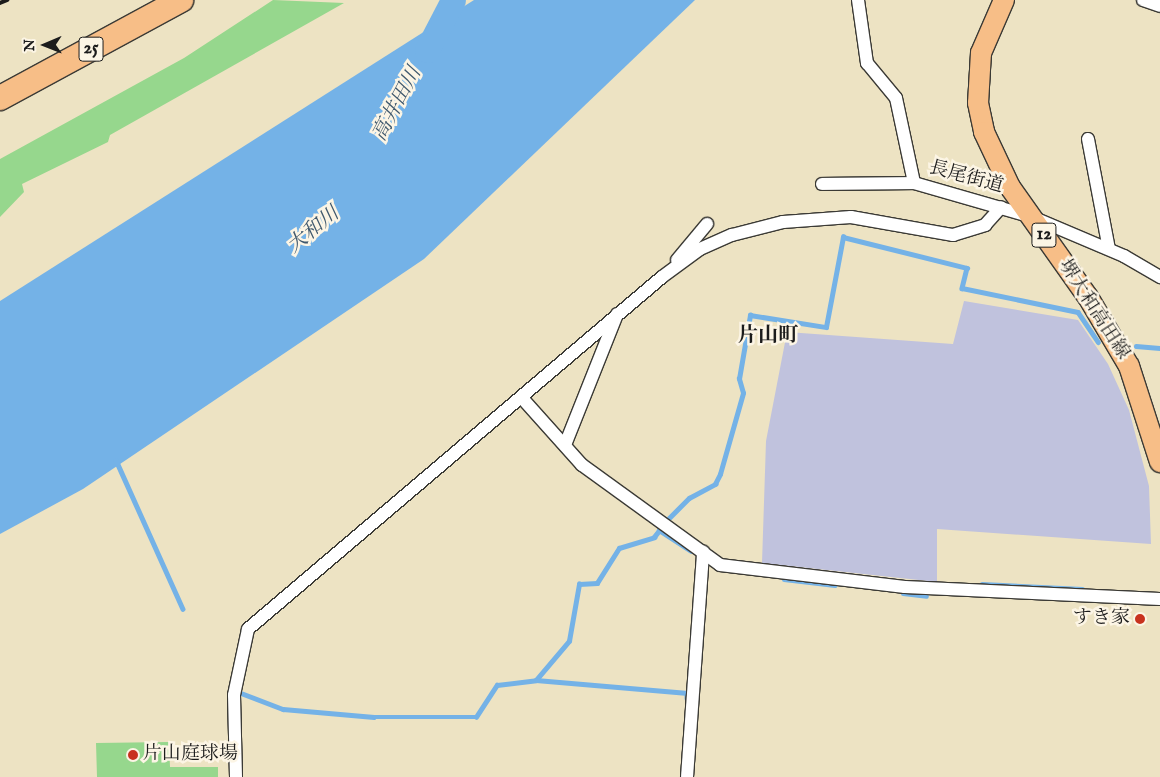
<!DOCTYPE html>
<html>
<head>
<meta charset="utf-8">
<style>
	body { margin:0 }
	#map { position:relative; width:1160px; height:777px; overflow:hidden; background:#ede3c3; font-family:"IM FELL English","Noto Serif JP",serif }
	div>[style] { position:absolute }
	.industrial>* { inset:0; background:#c0c2dd }
	.green>* { inset:0; background:#96d78d }
	.water>* { inset:0; background:#74b2e7 }
	.stream>* { height:4.5px; margin:-2.25px; padding:0 2.25px; transform-origin:2.25px; border-radius:2.25px; background:#74b2e7 }
	.river>* { height:25px; margin:-12.5px; padding:0 12.5px; transform-origin:12.5px; border-radius:12.5px; background:#74b2e7 }
	.roads { filter:drop-shadow(1px 0 #3b3a35) drop-shadow(-1px 0 #3b3a35) drop-shadow(0 1px #3b3a35) drop-shadow(0 -1px #3b3a35) }
	.street>* { height:12px; margin:-6px; padding:0 6px; transform-origin:6px; border-radius:6px; background:#fff }
	.primary>* { height:20px; margin:-10px; padding:0 10px; transform-origin:10px; border-radius:10px; background:#f7be87 }
	.highway>* { height:24px; margin:-12px; padding:0 12px; transform-origin:12px; border-radius:12px; background:#f7be87 }
	.rail>* { height:4px; margin:-2px; padding:0 2px; transform-origin:2px; border-radius:2px; background:#1c1c1c }
	.dots>* { width:14px; height:14px; translate:-50% -50%; box-sizing:border-box; border:2px solid #fcf5e5; border-radius:50% }
	span { translate:-50% -50%; white-space:nowrap; text-align:center; line-height:1.15; -webkit-text-stroke:5px #fcf5e5; paint-order:stroke }
	.shield-label span { padding:1px 4px; background:#fcf5e5; border:1px solid; border-radius:4px; -webkit-text-stroke-width:0 }
	.shield-label { font-size:18px; color:#1c1c1c; font-weight:700 }
	.street-label { font-size:19px; color:#1c1c1c }
	.poi-label { font-size:19px; color:#1c1c1c }
	.right { translate:-100% -50%; text-align:right }
	.left { translate:0 -50%; text-align:left }
	.water-label { font-size:20px; color:#3f586d; font-style:italic }
	.neighbourhood-label { font-size:20px; color:#1c1c1c; font-weight:700 }
	.north { position:absolute; left:20px; top:20px; width:50px; height:50px; -webkit-text-stroke:4px #fcf5e5; paint-order:stroke; rotate:269deg; font-size:14px; font-weight:700; line-height:20px; text-align:center; color:#1c1c1c }
	.north::after { content:''; display:block; margin:auto; width:18px; height:22px; background:#1c1c1c; clip-path:polygon(50% 0,100% 100%,50% 72%,0 100%) }
</style>
</head>
<body>
<div id="map">
	<div class="industrial">
		<div style="clip-path:polygon(964px 301px,1078px 320px,1108px 364px,1129px 410px,1149px 486px,1151px 544px,937px 529px,937px 582px,762px 563px,766px 441px,787px 332px,953px 344px)"></div>
	</div>
	<div class="green">
		<div style="clip-path:polygon(273px 0,344px 3px,110px 135px,108px 142px,22px 184px,24px 192px,0 217px,0 159px,184px 58px)"></div>
		<div style="clip-path:polygon(169px 742px,170px 767px,218px 767px,218px 777px,97px 777px,96px 743px)"></div>
	</div>
	<div class="water">
		<div style="clip-path:polygon(474px 0,695px 0,424px 259px,83px 489px,0 534px,0 301px)"></div>
	</div>
	<div class="stream">
		<div style="left:1136px;top:346px;width:24px;rotate:5deg"></div>
		<div style="left:116px;top:460px;width:163px;rotate:65.8deg"></div>
		<div style="left:669px;top:518px;width:28px;rotate:-45deg"></div>
		<div style="left:689px;top:498px;width:30px;rotate:-28deg"></div>
		<div style="left:715px;top:484px;width:11px;rotate:-63deg"></div>
		<div style="left:720px;top:474px;width:84px;rotate:-74.1deg"></div>
		<div style="left:743px;top:393px;width:15px;rotate:-106deg"></div>
		<div style="left:739px;top:379px;width:65px;rotate:-80.2deg"></div>
		<div style="left:750px;top:315px;width:77px;rotate:9deg"></div>
		<div style="left:826px;top:327px;width:92px;rotate:-79.3deg"></div>
		<div style="left:843px;top:237px;width:128px;rotate:14deg"></div>
		<div style="left:967px;top:268px;width:21px;rotate:104deg"></div>
		<div style="left:962px;top:288px;width:118px;rotate:11.7deg"></div>
		<div style="left:1078px;top:312px;width:36px;rotate:56deg"></div>
		<div style="left:659px;top:530px;width:38px;rotate:33deg"></div>
		<div style="left:784px;top:579px;width:51px;rotate:6.7deg"></div>
		<div style="left:982px;top:584px;width:100px;rotate:2.9deg"></div>
		<div style="left:903px;top:593px;width:23px;rotate:7deg"></div>
		<div style="left:536px;top:680px;width:51px;rotate:-49.8deg"></div>
		<div style="left:569px;top:641px;width:58px;rotate:-80deg"></div>
		<div style="left:579px;top:584px;width:18px;rotate:-3deg"></div>
		<div style="left:597px;top:583px;width:41px;rotate:-57.8deg"></div>
		<div style="left:619px;top:548px;width:37px;rotate:-17deg"></div>
		<div style="left:654px;top:537px;width:11px;rotate:-52deg"></div>
		<div style="left:241px;top:693px;width:45px;rotate:20.9deg"></div>
		<div style="left:283px;top:709px;width:91px;rotate:5deg"></div>
		<div style="left:374px;top:717px;width:102px"></div>
		<div style="left:476px;top:717px;width:38px;rotate:-57deg"></div>
		<div style="left:497px;top:685px;width:39px;rotate:-7deg"></div>
		<div style="left:536px;top:680px;width:152px;rotate:4.9deg"></div>
		<div style="left:687px;top:693px;width:5px;rotate:90deg"></div>
	</div>
	<div class="river">
		<div style="left:427px;top:50px;width:56px;rotate:-62.5deg"></div>
	</div>
	<div class="roads">
		<div class="street">
			<div style="left:858px;top:0;width:64px;rotate:81.9deg"></div>
			<div style="left:867px;top:63px;width:45px;rotate:50.4deg"></div>
			<div style="left:896px;top:98px;width:87px;rotate:78deg"></div>
			<div style="left:914px;top:183px;width:123px;rotate:16.1deg"></div>
			<div style="left:1032px;top:217px;width:100px;rotate:23deg"></div>
			<div style="left:1124px;top:256px;width:42px;rotate:30.3deg"></div>
			<div style="left:1143px;top:0;width:18px;rotate:19deg"></div>
			<div style="left:1088px;top:139px;width:112px;rotate:79.2deg"></div>
			<div style="left:822px;top:184px;width:92px;rotate:-0.6deg"></div>
			<div style="left:677px;top:260px;width:47px;rotate:-50.2deg"></div>
			<div style="left:522px;top:398px;width:90px;rotate:48.2deg"></div>
			<div style="left:582px;top:465px;width:170px;rotate:35.9deg"></div>
			<div style="left:720px;top:565px;width:186px;rotate:6.8deg"></div>
			<div style="left:905px;top:587px;width:255px;rotate:2.7deg"></div>
			<div style="left:565px;top:445px;width:141px;rotate:-68.3deg"></div>
			<div style="left:236px;top:777px;width:82px;rotate:-91.4deg"></div>
			<div style="left:234px;top:695px;width:67px;rotate:-78deg"></div>
			<div style="left:248px;top:629px;width:543px;rotate:-40.37deg"></div>
			<div style="left:662px;top:277px;width:47px;rotate:-36.4deg"></div>
			<div style="left:700px;top:249px;width:35px;rotate:-24deg"></div>
			<div style="left:732px;top:235px;width:53px;rotate:-14.3deg"></div>
			<div style="left:783px;top:222px;width:68px;rotate:-4.2deg"></div>
			<div style="left:851px;top:217px;width:104px;rotate:10deg"></div>
			<div style="left:953px;top:235px;width:34px;rotate:-17deg"></div>
			<div style="left:985px;top:225px;width:24px;rotate:-48deg"></div>
			<div style="left:687px;top:777px;width:226px;rotate:-85.9deg"></div>
		</div>
		<div class="primary">
			<div style="left:1004px;top:0;width:58px;rotate:113.5deg"></div>
			<div style="left:981px;top:53px;width:50px;rotate:93.4deg"></div>
			<div style="left:978px;top:103px;width:30px;rotate:78deg"></div>
			<div style="left:984px;top:132px;width:61px;rotate:64.7deg"></div>
			<div style="left:1010px;top:187px;width:135px;rotate:54.7deg"></div>
			<div style="left:1088px;top:297px;width:80px;rotate:59.3deg"></div>
			<div style="left:1129px;top:366px;width:101px;rotate:72.1deg"></div>
		</div>
		<div class="highway">
			<div style="left:0;top:98px;width:206px;rotate:-28.4deg"></div>
		</div>
	</div>
	<div class="rail">
		<div style="left:0;top:3px;width:8px;rotate:-23deg"></div>
	</div>
	<div class="dots">
		<div style="left:1140px;top:619px;background:#c8321e"></div>
		<div style="left:133px;top:755px;background:#c8321e"></div>
	</div>
	<div class="shield-label">
		<span style="left:91px;top:49px">25</span>
		<span style="left:1044px;top:235px">12</span>
	</div>
	<div class="street-label">
		<span style="left:966px;top:178px;rotate:15deg">長尾街道</span>
		<span style="left:1093px;top:310px;rotate:57deg">堺大和高田線</span>
	</div>
	<div class="poi-label">
		<span class="right" style="left:1130px;top:619px">すき家</span>
		<span class="left" style="left:143px;top:755px">片山庭球場</span>
	</div>
	<div class="water-label">
		<span style="left:397px;top:104px;rotate:-62deg">高井田川</span>
		<span style="left:313px;top:230px;rotate:-39deg">大和川</span>
	</div>
	<div class="neighbourhood-label">
		<span style="left:768px;top:335px">片山町</span>
	</div>
	<div class="north">N</div>
</div>
</body>
</html>
